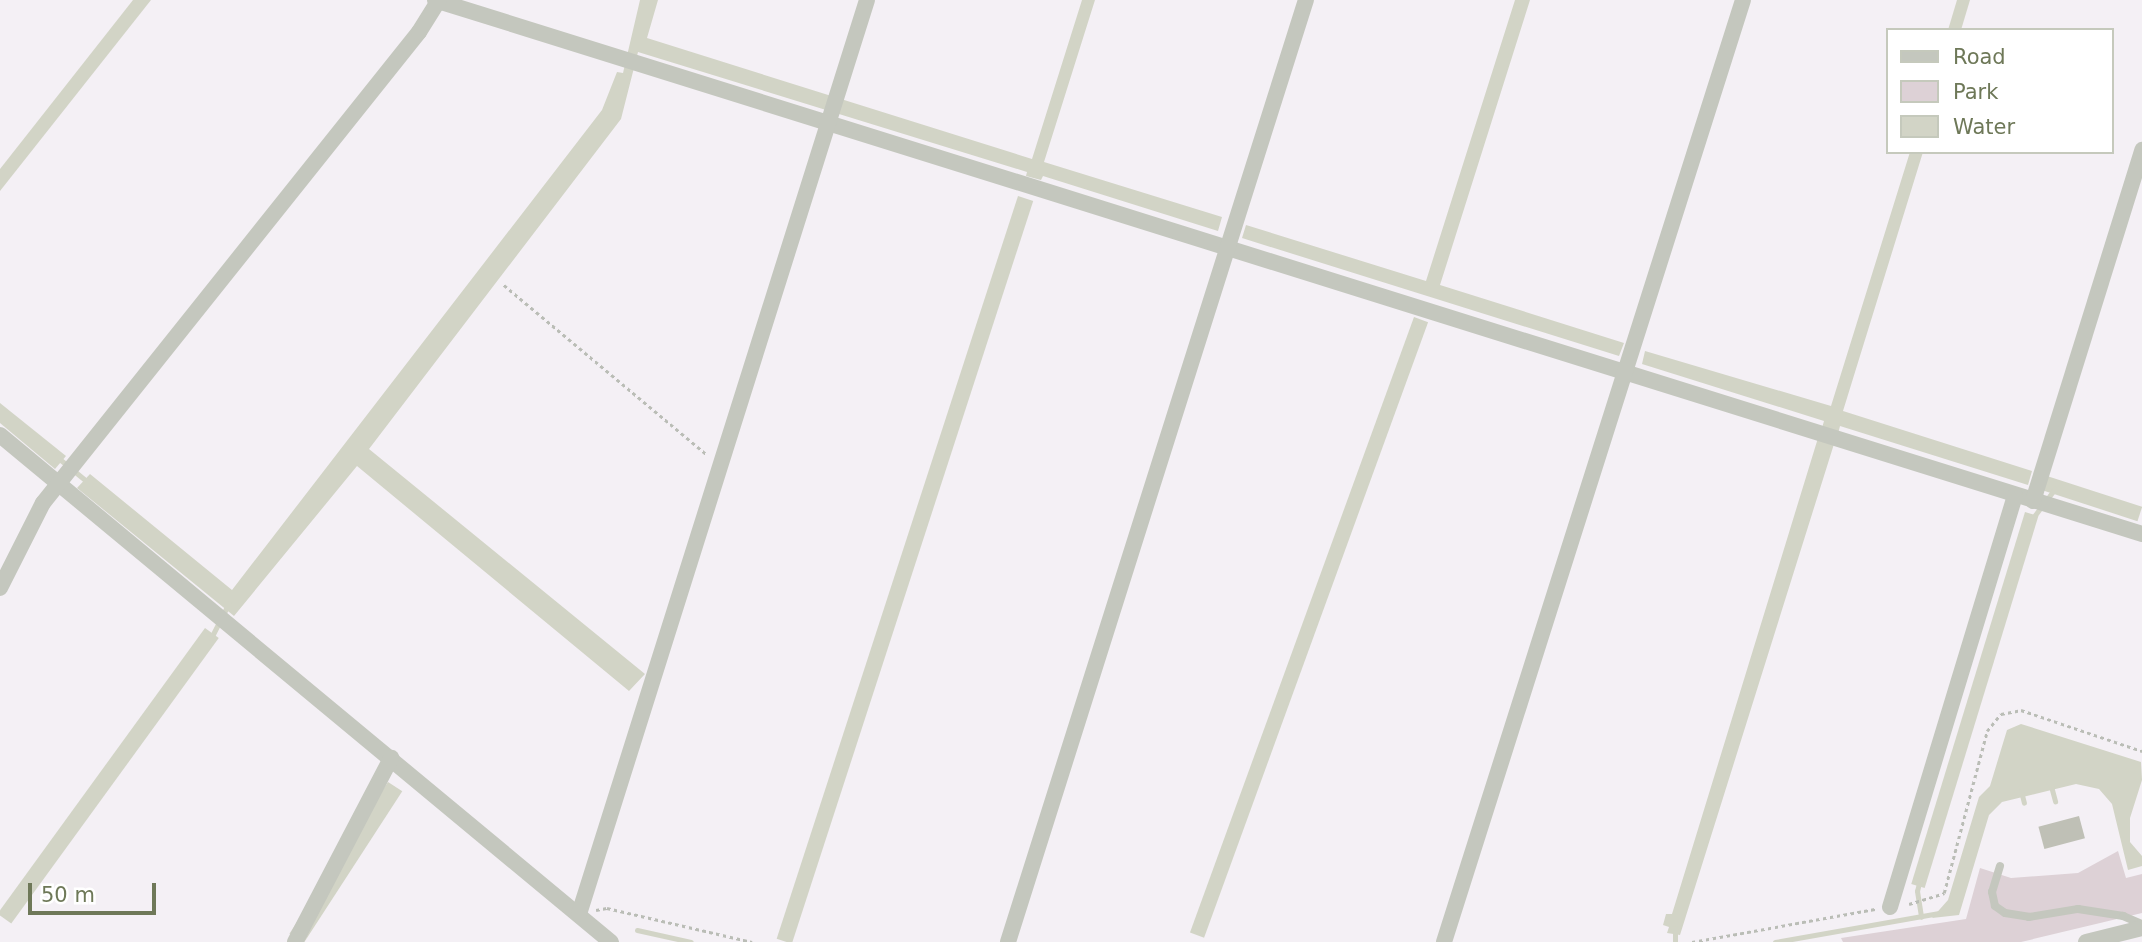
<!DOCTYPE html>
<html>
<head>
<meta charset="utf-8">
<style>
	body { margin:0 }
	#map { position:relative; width:2142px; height:942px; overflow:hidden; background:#f4f0f5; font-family:"DejaVu Sans",sans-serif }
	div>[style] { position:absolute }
	.green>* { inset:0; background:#ddd1d6 }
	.water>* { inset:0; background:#d2d4c6; transform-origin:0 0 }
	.stream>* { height:5px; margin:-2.5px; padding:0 2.5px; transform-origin:2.5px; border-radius:2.5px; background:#d2d4c6 }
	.building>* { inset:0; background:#bfc0b6; transform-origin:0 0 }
	.path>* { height:2.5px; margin-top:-1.25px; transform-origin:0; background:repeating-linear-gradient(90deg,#babdb6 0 3.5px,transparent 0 7px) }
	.lane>* { height:8px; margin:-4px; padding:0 4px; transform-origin:4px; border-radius:4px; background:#c4c7be }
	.street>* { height:16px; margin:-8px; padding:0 8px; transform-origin:8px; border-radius:8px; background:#c4c7be }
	span { translate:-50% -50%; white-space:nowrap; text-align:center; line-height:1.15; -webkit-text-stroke:7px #fff; paint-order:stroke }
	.legend { position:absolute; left:1886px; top:28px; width:228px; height:126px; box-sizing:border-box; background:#fff; border:2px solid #c5c9bc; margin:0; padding:9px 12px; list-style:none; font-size:21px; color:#6e7858 }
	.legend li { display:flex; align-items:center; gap:14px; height:35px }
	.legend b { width:35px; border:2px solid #c5c9bc }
	.scale { position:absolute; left:28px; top:883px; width:128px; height:32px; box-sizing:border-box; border:4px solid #6e7858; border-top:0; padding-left:9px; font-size:21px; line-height:24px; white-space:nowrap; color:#6e7858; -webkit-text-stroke:5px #fff; paint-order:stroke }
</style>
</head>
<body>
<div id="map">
	<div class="green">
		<div style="clip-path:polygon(2118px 851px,2126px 878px,2142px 874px,2142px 913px,2021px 942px,1843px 942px,1841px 938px,1966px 919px,1980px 868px,2011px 878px,2078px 873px)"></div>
	</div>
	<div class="water">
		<div style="clip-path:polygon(133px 0,151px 0,0 191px,0 169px)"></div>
		<div style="clip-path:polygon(640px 0,658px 0,647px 38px,1032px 159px,1082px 0,1095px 0,1044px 162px,1222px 217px,1218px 231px,1043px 176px,1041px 180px,1026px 176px,1027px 172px,638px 52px,621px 119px,369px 449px,645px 674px,629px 691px,357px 466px,234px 616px,77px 488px,90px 474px,232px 590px,602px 110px,617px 72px,623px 73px)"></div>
		<div style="clip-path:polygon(1515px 0,1530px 0,1440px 285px,1624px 343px,1619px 356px,1242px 238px,1246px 225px,1426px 281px)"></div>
		<div style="clip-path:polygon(1957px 0,1970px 0,1961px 30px,1948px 30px)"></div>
		<div style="clip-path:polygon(1910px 152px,1923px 152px,1843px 411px,2032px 471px,2028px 485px,1840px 426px,1838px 434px,1822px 428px,1824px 421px,1642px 364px,1645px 351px,1831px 406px)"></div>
		<div style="left:1018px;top:196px;width:16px;height:781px;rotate:18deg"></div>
		<div style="left:1414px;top:317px;width:15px;height:655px;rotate:20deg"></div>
		<div style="clip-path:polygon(0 403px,66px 456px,55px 469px,0 423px)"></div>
		<div style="clip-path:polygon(1818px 438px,1834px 444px,1680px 935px,1667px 933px,1669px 927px,1663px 925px,1666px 914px,1672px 914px)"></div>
		<div style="left:2047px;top:476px;width:100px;height:15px;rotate:18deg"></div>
		<div style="left:2025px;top:512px;width:14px;height:389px;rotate:17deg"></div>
		<div style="left:205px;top:628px;width:17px;height:353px;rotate:36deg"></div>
		<div style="clip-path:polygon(2021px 724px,2141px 762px,2142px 780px,2130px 818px,2130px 842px,2142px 856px,2142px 866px,2128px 870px,2112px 804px,2099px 789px,2076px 784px,2002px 802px,1989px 815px,1959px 915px,1932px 918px,1948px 900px,1979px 797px,1990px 786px,2007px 730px)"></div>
		<div style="left:388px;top:782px;width:17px;height:181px;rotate:33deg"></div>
	</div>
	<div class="stream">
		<div style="left:57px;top:457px;width:43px;rotate:39.3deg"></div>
		<div style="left:2032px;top:519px;width:38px;rotate:-53deg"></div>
		<div style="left:211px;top:638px;width:39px;rotate:-63deg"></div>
		<div style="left:2051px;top:786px;width:16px;rotate:75deg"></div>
		<div style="left:2021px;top:791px;width:12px;rotate:76deg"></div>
		<div style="left:1920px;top:879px;width:12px;rotate:104deg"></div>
		<div style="left:1917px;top:891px;width:26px;rotate:81deg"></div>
		<div style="left:1675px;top:928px;width:14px;rotate:90deg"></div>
		<div style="left:637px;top:930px;width:55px;rotate:12.5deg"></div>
		<div style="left:1775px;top:942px;width:168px;rotate:-10deg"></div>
	</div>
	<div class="building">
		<div style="left:2079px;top:816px;width:23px;height:42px;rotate:75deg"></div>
	</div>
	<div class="path">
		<div style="left:504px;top:285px;width:265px;rotate:39.9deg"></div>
		<div style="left:1909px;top:904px;width:37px;rotate:-17deg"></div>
		<div style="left:1944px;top:893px;width:168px;rotate:-75.1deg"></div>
		<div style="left:1987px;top:731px;width:22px;rotate:-51deg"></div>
		<div style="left:2001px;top:714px;width:20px;rotate:-11deg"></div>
		<div style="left:2021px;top:710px;width:128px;rotate:18.7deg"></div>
		<div style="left:596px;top:910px;width:11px;rotate:-10deg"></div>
		<div style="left:607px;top:908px;width:149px;rotate:13.2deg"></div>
		<div style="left:1692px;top:942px;width:186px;rotate:-10.2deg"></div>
	</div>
	<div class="lane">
		<div style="left:2000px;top:866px;width:27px;rotate:107deg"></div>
		<div style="left:1992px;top:892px;width:14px;rotate:78deg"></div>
		<div style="left:1995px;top:906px;width:12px;rotate:35deg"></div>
		<div style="left:2005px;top:913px;width:24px;rotate:9deg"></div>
		<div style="left:2029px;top:917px;width:50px;rotate:-9.3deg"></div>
		<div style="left:2078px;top:909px;width:46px;rotate:8.8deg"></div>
		<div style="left:2123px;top:916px;width:21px;rotate:23deg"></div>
	</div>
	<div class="street">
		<div style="left:435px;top:0;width:1789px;rotate:17.37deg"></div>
		<div style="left:0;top:435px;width:794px;rotate:39.69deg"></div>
		<div style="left:2033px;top:501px;width:368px;rotate:-72.7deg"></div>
		<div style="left:0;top:588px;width:95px;rotate:-63.2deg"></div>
		<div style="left:43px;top:503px;width:603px;rotate:-51.4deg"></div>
		<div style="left:419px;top:32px;width:38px;rotate:-58deg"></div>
		<div style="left:1890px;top:907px;width:430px;rotate:-73.1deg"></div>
		<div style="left:579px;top:914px;width:958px;rotate:-72.51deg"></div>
		<div style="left:295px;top:942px;width:208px;rotate:-62.4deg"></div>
		<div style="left:1008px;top:942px;width:988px;rotate:-72.45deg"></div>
		<div style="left:1444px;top:942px;width:988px;rotate:-72.39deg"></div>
		<div style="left:2086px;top:942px;width:58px;rotate:-14deg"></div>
	</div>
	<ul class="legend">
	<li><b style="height:9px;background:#c4c7be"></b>Road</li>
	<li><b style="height:19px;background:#ddd1d6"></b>Park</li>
	<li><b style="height:19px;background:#d2d4c6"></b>Water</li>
	</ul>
	<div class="scale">50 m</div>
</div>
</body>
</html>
